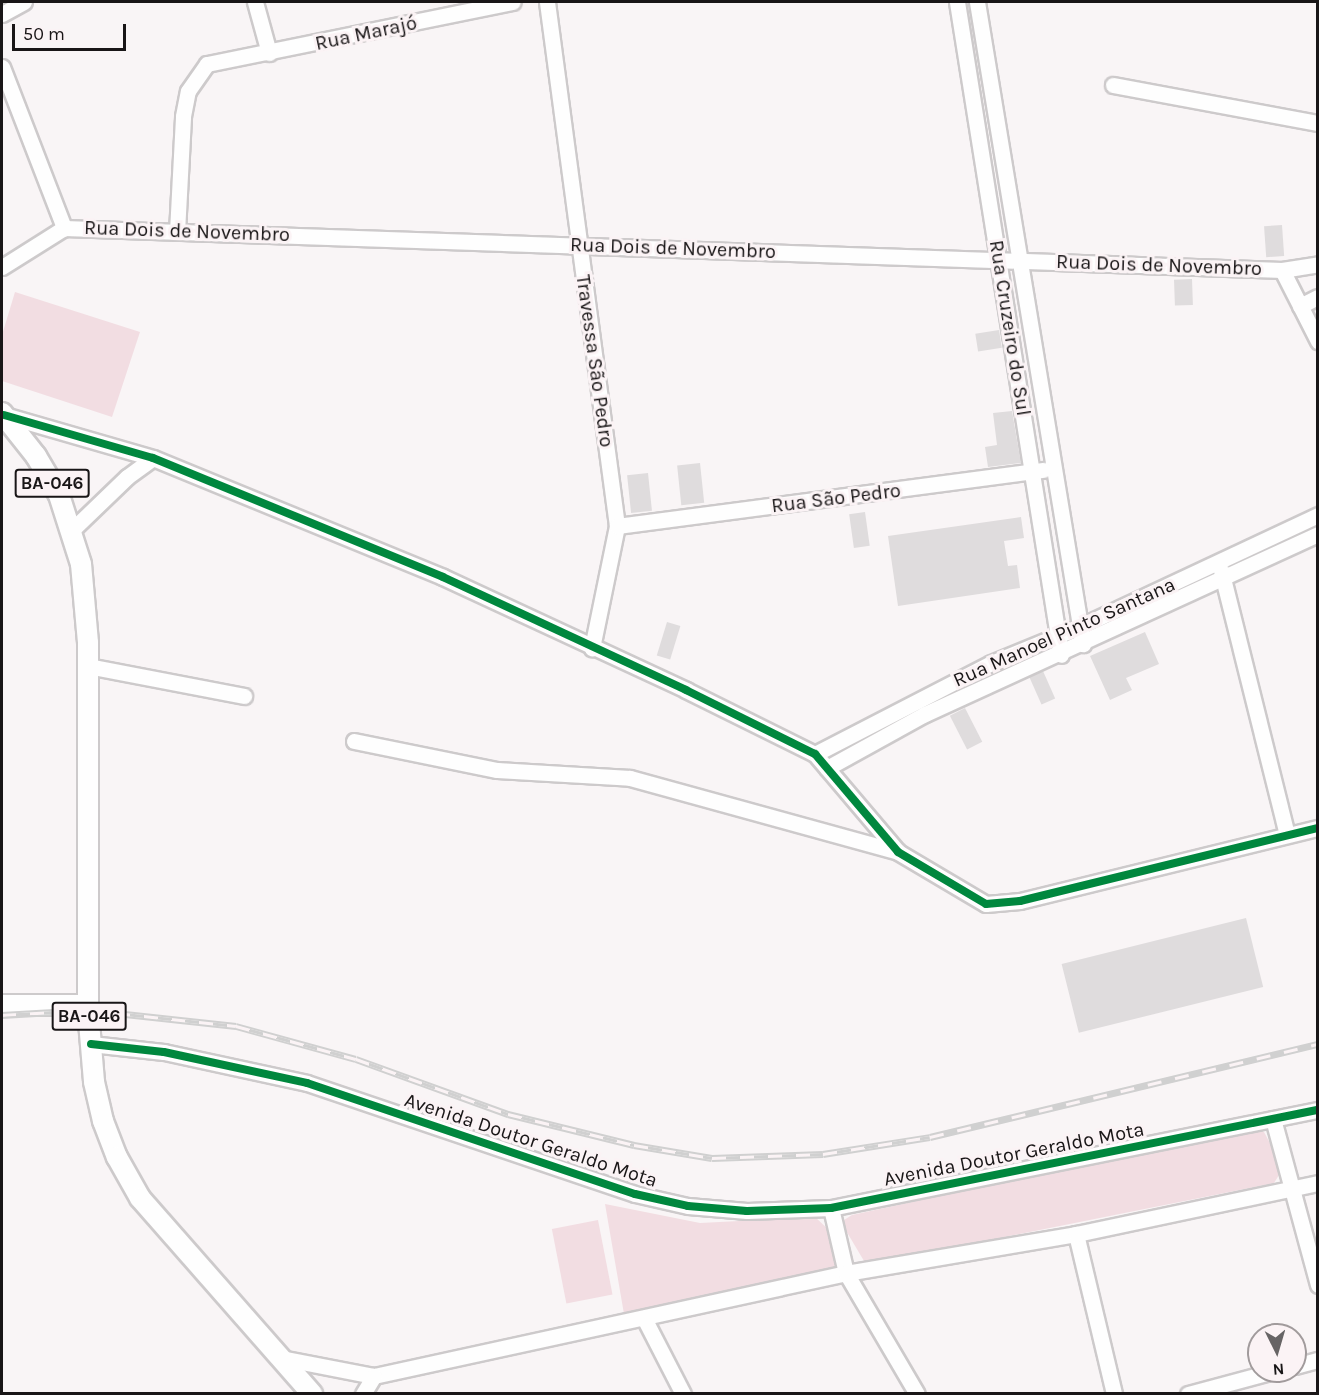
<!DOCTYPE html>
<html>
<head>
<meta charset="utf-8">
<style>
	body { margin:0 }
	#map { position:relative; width:1319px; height:1395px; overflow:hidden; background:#f9f5f6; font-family:Karla,sans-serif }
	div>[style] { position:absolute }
	.green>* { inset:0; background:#f2dde2; transform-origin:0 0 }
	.building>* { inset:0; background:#dfdcdd; transform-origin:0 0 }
	.roads { filter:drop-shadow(2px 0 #cdcacb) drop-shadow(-2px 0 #cdcacb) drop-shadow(0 2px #cdcacb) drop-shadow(0 -2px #cdcacb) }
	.minor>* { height:15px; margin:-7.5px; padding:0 7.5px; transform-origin:7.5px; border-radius:7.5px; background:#fefefe }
	.major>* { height:20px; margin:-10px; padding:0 10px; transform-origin:10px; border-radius:10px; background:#fefefe }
	.rail>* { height:7px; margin-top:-3.5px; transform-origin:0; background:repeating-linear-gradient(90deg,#fbf3f5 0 14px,#d0d0d0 0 28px); box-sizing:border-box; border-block:2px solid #d0d0d0 }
	.cycleway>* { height:8px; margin:-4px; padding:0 4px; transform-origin:4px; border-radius:4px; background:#00873e }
	span { translate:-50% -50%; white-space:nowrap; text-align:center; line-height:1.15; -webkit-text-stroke:6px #fbf3f5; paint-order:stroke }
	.shield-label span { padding:2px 4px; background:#fbf3f5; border:2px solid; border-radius:4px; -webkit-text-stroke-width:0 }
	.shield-label { font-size:18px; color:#191617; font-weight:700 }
	.street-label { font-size:20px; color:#191617 }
	.frame { position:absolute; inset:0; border:3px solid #191617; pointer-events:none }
	.north { position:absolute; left:1247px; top:1323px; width:60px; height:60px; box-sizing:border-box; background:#fbf3f5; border:2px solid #a19b9c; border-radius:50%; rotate:175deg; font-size:16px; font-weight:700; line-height:24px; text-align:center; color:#191617 }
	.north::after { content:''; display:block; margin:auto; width:21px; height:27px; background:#676465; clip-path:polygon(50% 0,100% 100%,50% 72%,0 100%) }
	.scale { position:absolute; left:12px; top:24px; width:114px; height:27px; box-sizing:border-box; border:3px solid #191617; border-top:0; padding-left:8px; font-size:18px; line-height:21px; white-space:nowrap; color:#191617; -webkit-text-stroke:4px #fbf3f5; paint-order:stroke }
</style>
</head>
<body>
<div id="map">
	<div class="green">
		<div style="clip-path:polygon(15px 292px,140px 332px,112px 417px,2px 381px,2px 335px)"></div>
		<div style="clip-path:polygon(1254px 1128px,1264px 1132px,1272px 1147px,1279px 1175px,1274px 1183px,870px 1264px,864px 1261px,845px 1229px,844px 1220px,852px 1215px)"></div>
		<div style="clip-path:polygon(605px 1204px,700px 1223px,815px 1217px,829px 1230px,839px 1264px,835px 1270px,624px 1314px)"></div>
		<div style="left:598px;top:1220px;width:76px;height:47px;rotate:79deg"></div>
	</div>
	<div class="building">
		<div style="left:1282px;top:225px;width:31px;height:18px;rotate:86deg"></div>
		<div style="left:1192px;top:279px;width:26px;height:18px;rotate:88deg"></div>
		<div style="left:999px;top:330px;width:18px;height:24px;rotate:81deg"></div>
		<div style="clip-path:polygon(1012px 411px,1021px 463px,988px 467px,985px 447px,997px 445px,993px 413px)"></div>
		<div style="left:700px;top:463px;width:40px;height:23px;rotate:84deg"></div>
		<div style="left:648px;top:473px;width:38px;height:21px;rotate:84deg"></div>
		<div style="left:865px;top:512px;width:34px;height:16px;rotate:82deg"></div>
		<div style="clip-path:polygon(1021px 517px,1024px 538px,1004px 541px,1008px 566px,1017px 565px,1020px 588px,898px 606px,888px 536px)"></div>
		<div style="left:667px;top:622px;width:14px;height:35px;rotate:17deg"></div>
		<div style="clip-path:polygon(1145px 632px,1159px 664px,1126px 678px,1132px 690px,1110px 700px,1090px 656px)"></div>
		<div style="left:1043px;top:671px;width:30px;height:15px;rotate:66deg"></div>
		<div style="left:965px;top:708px;width:38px;height:17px;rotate:63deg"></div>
		<div style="left:1246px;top:918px;width:71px;height:190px;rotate:76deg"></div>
	</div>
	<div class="roads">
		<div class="minor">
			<div style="left:255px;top:2px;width:53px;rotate:74.6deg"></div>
			<div style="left:547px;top:2px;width:529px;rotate:82.39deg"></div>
			<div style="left:617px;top:526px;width:125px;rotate:101.6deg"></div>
			<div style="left:957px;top:2px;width:661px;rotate:80.95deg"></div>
			<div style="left:977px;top:2px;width:651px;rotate:80.62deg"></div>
			<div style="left:2px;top:14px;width:25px;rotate:-29deg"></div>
			<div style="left:2px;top:67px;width:173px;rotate:68.9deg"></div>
			<div style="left:1113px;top:85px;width:208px;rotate:10.5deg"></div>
			<div style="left:64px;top:228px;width:1219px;rotate:1.97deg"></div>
			<div style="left:1282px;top:270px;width:36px;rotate:-9deg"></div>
			<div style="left:177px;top:232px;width:116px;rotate:-87deg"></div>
			<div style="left:183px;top:116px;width:25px;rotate:-79deg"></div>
			<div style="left:188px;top:91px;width:33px;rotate:-55deg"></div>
			<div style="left:207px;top:64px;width:312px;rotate:-11.5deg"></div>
			<div style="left:2px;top:267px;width:73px;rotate:-32.2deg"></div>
			<div style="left:1282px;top:270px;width:80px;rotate:63.1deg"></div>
			<div style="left:1300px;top:306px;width:20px;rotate:-27deg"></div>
			<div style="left:4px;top:415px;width:155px;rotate:16.1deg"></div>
			<div style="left:153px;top:458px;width:313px;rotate:22.3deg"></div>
			<div style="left:443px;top:577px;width:268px;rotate:24.9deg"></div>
			<div style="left:686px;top:690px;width:144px;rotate:26.4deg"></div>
			<div style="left:815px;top:754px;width:128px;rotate:49.7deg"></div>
			<div style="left:898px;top:852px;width:102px;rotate:30.6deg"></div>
			<div style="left:986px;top:904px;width:34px;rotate:-5deg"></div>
			<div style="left:1020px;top:901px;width:307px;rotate:-13.8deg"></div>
			<div style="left:617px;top:526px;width:430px;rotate:-7.5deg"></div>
			<div style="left:73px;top:529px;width:75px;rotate:-43.9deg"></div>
			<div style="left:127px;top:477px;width:32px;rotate:-36deg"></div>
			<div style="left:1221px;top:570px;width:272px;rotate:76deg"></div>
			<div style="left:88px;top:666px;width:159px;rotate:10.9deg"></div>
			<div style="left:354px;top:741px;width:146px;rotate:11.5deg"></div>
			<div style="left:497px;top:770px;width:133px;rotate:3.4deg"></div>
			<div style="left:630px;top:778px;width:278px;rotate:15.4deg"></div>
			<div style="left:815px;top:754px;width:198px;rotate:-27.3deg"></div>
			<div style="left:991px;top:663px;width:97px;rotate:-22.3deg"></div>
			<div style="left:1081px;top:626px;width:262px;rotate:-25.1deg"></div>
			<div style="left:827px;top:768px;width:112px;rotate:-28.9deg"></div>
			<div style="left:925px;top:714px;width:432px;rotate:-24.6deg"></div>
			<div style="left:91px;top:1044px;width:73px;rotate:6.3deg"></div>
			<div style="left:164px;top:1052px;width:146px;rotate:12.2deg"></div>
			<div style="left:307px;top:1083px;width:346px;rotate:18.7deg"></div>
			<div style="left:635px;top:1194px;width:54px;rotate:12.8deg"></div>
			<div style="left:688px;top:1206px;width:59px;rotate:4.8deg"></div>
			<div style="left:747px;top:1211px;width:84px;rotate:-2deg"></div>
			<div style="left:831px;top:1208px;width:497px;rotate:-11.4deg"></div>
			<div style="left:1273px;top:1119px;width:172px;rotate:74.8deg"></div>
			<div style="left:831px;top:1208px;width:67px;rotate:77deg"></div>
			<div style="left:846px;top:1273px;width:140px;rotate:59.6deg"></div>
			<div style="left:1076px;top:1234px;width:164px;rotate:76.6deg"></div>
			<div style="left:644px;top:1318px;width:85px;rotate:62.8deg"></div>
			<div style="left:281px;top:1358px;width:95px;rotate:11deg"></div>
			<div style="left:374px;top:1376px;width:483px;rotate:-12.3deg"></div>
			<div style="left:846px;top:1273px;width:233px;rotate:-9.6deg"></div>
			<div style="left:1076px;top:1234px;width:247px;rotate:-11.9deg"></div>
			<div style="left:1295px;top:1366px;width:24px;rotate:-15deg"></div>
			<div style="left:363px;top:1394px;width:21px;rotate:-59deg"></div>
			<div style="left:1188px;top:1394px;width:89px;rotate:-15deg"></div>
		</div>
		<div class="major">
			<div style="left:2px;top:413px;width:55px;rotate:51.7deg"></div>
			<div style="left:36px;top:456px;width:45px;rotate:59.5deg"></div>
			<div style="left:59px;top:495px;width:72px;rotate:72.3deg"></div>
			<div style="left:81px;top:564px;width:79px;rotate:84.9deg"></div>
			<div style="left:88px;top:643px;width:367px;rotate:90deg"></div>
			<div style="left:88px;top:1010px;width:72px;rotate:85.2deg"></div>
			<div style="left:94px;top:1082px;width:40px;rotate:77deg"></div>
			<div style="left:103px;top:1121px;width:39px;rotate:69deg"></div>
			<div style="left:117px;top:1157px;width:47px;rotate:60.7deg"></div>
			<div style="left:140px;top:1198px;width:261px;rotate:48.7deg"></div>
			<div style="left:2px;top:1005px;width:86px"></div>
		</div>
	</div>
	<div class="rail">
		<div style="left:2px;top:1015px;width:86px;rotate:-3.3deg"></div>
		<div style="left:88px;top:1010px;width:149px;rotate:6.2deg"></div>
		<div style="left:236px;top:1026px;width:124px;rotate:15.4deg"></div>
		<div style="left:356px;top:1059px;width:162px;rotate:19.9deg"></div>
		<div style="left:508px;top:1114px;width:130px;rotate:13.8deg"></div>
		<div style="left:634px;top:1145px;width:79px;rotate:9.5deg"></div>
		<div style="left:712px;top:1158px;width:111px;rotate:-2.1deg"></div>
		<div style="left:823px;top:1154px;width:108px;rotate:-9deg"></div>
		<div style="left:930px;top:1137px;width:399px;rotate:-13.5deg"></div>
	</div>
	<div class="cycleway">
		<div style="left:4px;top:415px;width:155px;rotate:16.1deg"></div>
		<div style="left:153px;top:458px;width:313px;rotate:22.3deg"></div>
		<div style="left:443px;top:577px;width:268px;rotate:24.9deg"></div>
		<div style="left:686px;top:690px;width:144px;rotate:26.4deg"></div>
		<div style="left:815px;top:754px;width:128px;rotate:49.7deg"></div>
		<div style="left:898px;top:852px;width:102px;rotate:30.6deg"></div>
		<div style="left:986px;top:904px;width:34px;rotate:-5deg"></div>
		<div style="left:1020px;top:901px;width:307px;rotate:-13.8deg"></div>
		<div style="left:91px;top:1044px;width:73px;rotate:6.3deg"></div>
		<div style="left:164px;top:1052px;width:146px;rotate:12.2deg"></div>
		<div style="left:307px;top:1083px;width:346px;rotate:18.7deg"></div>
		<div style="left:635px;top:1194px;width:54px;rotate:12.8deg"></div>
		<div style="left:688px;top:1206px;width:59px;rotate:4.8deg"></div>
		<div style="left:747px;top:1211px;width:84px;rotate:-2deg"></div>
		<div style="left:831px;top:1208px;width:497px;rotate:-11.4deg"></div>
	</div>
	<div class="shield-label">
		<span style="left:52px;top:483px">BA-046</span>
		<span style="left:89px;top:1016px">BA-046</span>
	</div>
	<div class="street-label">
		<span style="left:366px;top:33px;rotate:-12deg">Rua Marajó</span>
		<span style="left:187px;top:231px;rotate:2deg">Rua Dois de Novembro</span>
		<span style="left:673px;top:248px;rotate:2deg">Rua Dois de Novembro</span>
		<span style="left:1159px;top:265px;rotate:2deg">Rua Dois de Novembro</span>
		<span style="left:1010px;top:328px;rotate:81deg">Rua Cruzeiro do Sul</span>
		<span style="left:595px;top:361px;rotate:82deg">Travessa São Pedro</span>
		<span style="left:836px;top:498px;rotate:-7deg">Rua São Pedro</span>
		<span style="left:1064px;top:632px;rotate:-24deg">Rua Manoel Pinto Santana</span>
		<span style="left:531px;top:1140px;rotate:18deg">Avenida Doutor Geraldo Mota</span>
		<span style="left:1014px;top:1154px;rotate:-11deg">Avenida Doutor Geraldo Mota</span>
	</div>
	<div class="frame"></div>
	<div class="north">N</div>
	<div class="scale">50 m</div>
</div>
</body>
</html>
